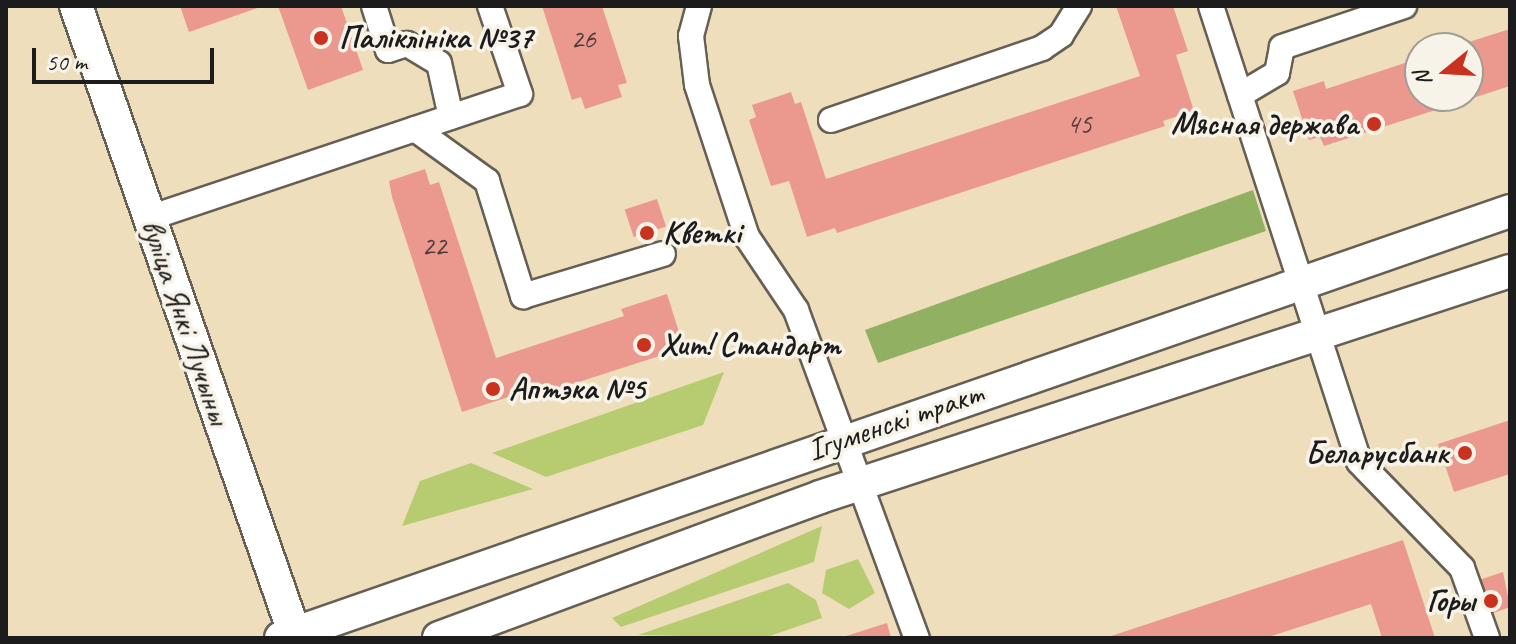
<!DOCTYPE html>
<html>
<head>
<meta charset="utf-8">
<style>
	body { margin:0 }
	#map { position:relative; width:1516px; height:644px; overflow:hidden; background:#eedebc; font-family:Caveat,sans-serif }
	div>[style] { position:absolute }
	.green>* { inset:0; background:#b7cc70 }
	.forest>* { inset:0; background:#91b062 }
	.building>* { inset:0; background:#eb998f; transform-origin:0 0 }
	.roads { filter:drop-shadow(2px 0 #666054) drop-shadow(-2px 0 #666054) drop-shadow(0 2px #666054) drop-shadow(0 -2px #666054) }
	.minor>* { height:24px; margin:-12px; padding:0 12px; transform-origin:12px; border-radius:12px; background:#fff }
	.major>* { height:32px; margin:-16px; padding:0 16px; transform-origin:16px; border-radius:16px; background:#fff }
	.dots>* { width:22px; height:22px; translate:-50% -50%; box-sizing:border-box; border:4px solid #f7f3e8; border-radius:50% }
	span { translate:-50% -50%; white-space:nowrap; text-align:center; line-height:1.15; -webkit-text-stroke:7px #f7f3e8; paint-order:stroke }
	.number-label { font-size:28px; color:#503b39 }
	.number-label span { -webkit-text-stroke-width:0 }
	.poi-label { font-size:32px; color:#1c1c1c; font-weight:700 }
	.left { translate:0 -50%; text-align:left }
	.right { translate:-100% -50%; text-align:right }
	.street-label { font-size:32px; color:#1c1c1c }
	.frame { position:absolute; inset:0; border:8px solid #1c1c1c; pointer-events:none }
	.north { position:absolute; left:1404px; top:32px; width:80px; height:80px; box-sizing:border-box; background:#f7f3e8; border:2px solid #9f9d96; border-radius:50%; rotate:252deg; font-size:22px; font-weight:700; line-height:32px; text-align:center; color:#1c1c1c }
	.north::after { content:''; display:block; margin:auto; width:28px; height:36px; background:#c8321e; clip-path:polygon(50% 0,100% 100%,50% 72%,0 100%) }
	.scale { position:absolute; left:32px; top:48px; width:182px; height:36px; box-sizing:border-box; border:4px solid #1c1c1c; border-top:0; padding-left:10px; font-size:24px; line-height:28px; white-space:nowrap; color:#1c1c1c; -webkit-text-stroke:6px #f7f3e8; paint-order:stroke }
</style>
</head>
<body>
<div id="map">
	<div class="green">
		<div style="clip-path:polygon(724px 372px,703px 425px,546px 477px,492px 453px)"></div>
		<div style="clip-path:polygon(471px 463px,533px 489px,402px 526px,420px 481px)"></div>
		<div style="clip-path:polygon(822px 526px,814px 562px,621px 627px,612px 618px)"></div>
		<div style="clip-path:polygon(858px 559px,875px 593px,849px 609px,822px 593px,826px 570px)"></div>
		<div style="clip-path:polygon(788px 583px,816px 600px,822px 618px,764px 638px,638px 635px)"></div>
	</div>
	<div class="forest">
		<div style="clip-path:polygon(1253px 190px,1266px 231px,878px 363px,865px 330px)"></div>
	</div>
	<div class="building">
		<div style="clip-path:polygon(180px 6px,263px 6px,189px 32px)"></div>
		<div style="clip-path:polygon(278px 6px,341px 6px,363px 70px,308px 90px)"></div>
		<div style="clip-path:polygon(542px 6px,602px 6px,627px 83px,618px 85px,622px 97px,585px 109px,581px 97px,572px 100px)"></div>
		<div style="clip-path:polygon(1116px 6px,1173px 6px,1188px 51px,1176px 55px,1194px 111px,1163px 121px,1165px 126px,837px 233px,835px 228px,807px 237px,789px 181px,771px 186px,749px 120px,756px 117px,752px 105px,791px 92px,795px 104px,801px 102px,826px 179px,1140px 76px)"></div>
		<div style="clip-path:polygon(1510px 29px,1510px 86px,1324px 146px,1320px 137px,1309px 140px,1293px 91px,1324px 81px,1326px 89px,1420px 58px,1420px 96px,1468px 96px,1468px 48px,1453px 47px)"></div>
		<div style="clip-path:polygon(425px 169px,430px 185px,439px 182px,496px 358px,624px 316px,621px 309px,667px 294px,684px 348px,520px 401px,518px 394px,462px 412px,392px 197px,389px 181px)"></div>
		<div style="left:657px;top:199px;width:29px;height:34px;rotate:72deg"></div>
		<div style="clip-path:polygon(1510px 420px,1510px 474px,1454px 492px,1438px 444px)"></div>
		<div style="clip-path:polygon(1403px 540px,1435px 638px,1382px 638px,1371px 604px,1265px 638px,1105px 638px)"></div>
		<div style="clip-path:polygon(1503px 572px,1510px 607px,1491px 614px,1479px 580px)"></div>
		<div style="clip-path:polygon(887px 623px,891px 638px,843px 638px,843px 637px)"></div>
	</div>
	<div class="roads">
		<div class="minor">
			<div style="left:374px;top:6px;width:46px;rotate:72.3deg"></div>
			<div style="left:388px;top:50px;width:20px;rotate:-18deg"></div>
			<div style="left:407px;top:44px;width:37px;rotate:31deg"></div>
			<div style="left:439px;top:63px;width:55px;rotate:77.5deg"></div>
			<div style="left:699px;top:6px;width:31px;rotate:105deg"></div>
			<div style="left:691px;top:36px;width:49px;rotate:83deg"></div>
			<div style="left:697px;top:85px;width:160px;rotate:71.8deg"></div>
			<div style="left:747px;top:237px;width:88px;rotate:56.1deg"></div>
			<div style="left:796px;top:310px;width:350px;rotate:69.8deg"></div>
			<div style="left:1211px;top:6px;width:479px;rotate:72deg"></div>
			<div style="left:1359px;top:462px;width:148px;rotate:45.8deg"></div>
			<div style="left:1462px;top:568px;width:74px;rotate:70.3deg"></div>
			<div style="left:1240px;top:95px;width:43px;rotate:-30.7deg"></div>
			<div style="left:1277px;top:73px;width:26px;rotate:-79deg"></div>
			<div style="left:1282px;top:47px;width:129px;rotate:-18.6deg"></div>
			<div style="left:831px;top:120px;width:223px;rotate:-18.8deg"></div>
			<div style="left:1042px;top:48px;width:23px;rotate:-34deg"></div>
			<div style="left:1061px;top:35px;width:34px;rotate:-58deg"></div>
			<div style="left:415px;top:129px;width:89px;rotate:35.8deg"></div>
			<div style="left:487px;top:181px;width:121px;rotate:72.6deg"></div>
			<div style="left:523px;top:296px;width:146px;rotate:-16.7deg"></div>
			<div style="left:149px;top:218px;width:391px;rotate:-18.5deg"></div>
			<div style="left:520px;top:94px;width:93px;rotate:-108.8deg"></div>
		</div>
		<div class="major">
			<div style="left:76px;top:6px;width:669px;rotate:70.81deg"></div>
			<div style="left:281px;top:638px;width:1301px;rotate:-19.16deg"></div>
			<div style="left:439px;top:638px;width:406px;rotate:-20.3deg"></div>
			<div style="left:820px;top:497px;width:726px;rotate:-18.14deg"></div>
		</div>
	</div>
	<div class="dots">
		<div style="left:321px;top:38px;background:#c8321e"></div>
		<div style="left:1374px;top:124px;background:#c8321e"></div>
		<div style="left:647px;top:233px;background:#c8321e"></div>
		<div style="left:644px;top:345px;background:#c8321e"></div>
		<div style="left:493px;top:389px;background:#c8321e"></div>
		<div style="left:1465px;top:453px;background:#c8321e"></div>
		<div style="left:1491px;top:601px;background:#c8321e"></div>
	</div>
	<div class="number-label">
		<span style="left:583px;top:39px">26</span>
		<span style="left:1079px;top:124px">45</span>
		<span style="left:434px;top:246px">22</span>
	</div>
	<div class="poi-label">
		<span class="left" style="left:339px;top:38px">Паліклініка №37</span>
		<span class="right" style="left:1358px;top:124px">Мясная держава</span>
		<span class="left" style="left:663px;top:233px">Кветкі</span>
		<span class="left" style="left:660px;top:345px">Хит! Стандарт</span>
		<span class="left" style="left:509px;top:389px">Аптэка №5</span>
		<span class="right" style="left:1449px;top:453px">Беларусбанк</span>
		<span class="right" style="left:1475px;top:601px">Горы</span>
	</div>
	<div class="street-label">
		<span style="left:185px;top:322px;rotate:71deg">вуліца Янкі Лучыны</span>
		<span style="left:895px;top:422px;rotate:-19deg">Ігуменскі тракт</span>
	</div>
	<div class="frame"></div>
	<div class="north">N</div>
	<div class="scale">50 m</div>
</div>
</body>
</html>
